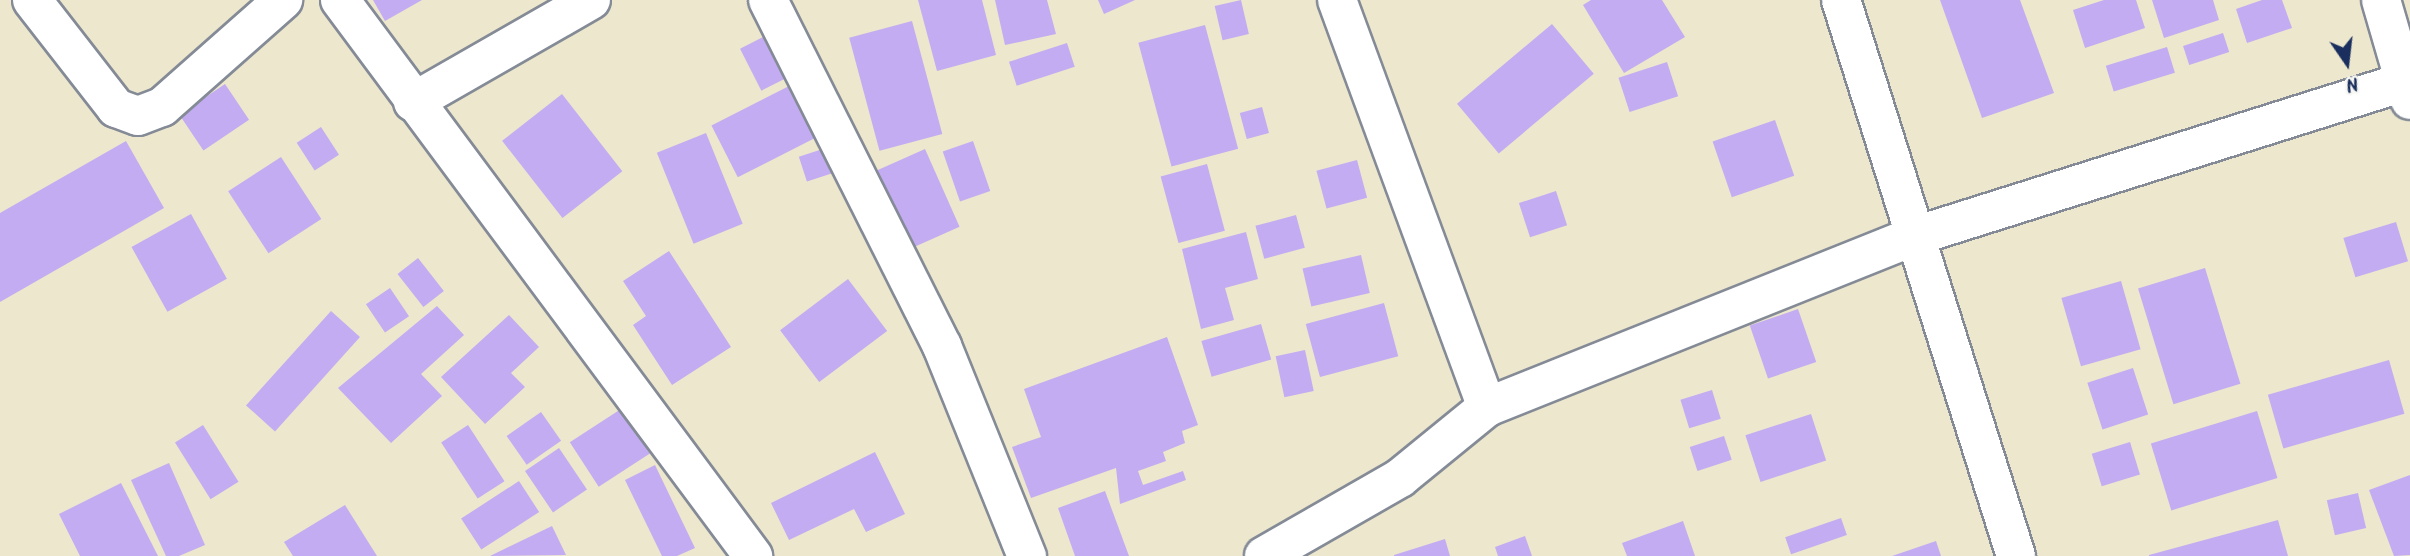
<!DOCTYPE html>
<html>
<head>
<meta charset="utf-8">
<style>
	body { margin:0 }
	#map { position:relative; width:2410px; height:556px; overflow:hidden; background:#ede7ce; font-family:Kalam,sans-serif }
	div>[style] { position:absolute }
	.building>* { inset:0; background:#c3acf1; transform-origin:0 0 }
	.roads { filter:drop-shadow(2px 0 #848b96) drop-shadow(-2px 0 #848b96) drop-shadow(0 2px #848b96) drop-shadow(0 -2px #848b96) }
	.minor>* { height:38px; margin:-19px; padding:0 19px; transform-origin:19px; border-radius:19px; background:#fff }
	span { translate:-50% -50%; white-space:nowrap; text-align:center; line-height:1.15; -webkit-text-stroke:7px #f6f6f2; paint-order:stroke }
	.north { position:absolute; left:2312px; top:28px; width:70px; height:70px; -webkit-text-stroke:5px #f6f6f2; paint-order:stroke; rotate:166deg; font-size:19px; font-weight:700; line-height:28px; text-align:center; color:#1b2f5e }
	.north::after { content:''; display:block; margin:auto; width:24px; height:32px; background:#1b2f5e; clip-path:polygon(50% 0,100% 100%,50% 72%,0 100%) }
</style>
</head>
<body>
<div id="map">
	<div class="building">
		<div style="clip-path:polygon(373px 0,422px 0,385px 21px)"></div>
		<div style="clip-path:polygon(918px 0,982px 0,996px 55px,937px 71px)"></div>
		<div style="clip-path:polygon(995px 0,1047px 0,1056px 34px,1005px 45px)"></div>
		<div style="clip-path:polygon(1098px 0,1135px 0,1104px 14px)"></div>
		<div style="left:1241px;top:0;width:35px;height:27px;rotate:77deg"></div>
		<div style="clip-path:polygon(1591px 0,1662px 0,1685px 37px,1624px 73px,1583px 5px)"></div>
		<div style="clip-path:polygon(1940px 0,2020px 0,2054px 93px,1982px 118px)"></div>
		<div style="clip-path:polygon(2104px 0,2136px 0,2145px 28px,2085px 48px,2073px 10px)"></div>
		<div style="clip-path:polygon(2152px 0,2213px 0,2219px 20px,2164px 38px)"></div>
		<div style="clip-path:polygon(2262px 0,2282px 0,2292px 28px,2247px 43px,2236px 9px)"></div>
		<div style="left:912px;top:21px;width:117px;height:65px;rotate:75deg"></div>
		<div style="left:1552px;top:24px;width:65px;height:124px;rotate:50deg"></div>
		<div style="left:1205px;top:25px;width:128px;height:69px;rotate:75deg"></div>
		<div style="left:773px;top:32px;width:47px;height:37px;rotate:63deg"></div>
		<div style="left:2223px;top:33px;width:20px;height:42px;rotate:72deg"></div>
		<div style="left:1067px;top:43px;width:25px;height:61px;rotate:72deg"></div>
		<div style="left:2167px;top:47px;width:27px;height:64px;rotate:73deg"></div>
		<div style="left:1667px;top:62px;width:36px;height:51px;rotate:72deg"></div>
		<div style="left:797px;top:82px;width:58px;height:96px;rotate:63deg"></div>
		<div style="left:225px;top:84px;width:43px;height:55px;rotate:56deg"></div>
		<div style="left:562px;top:94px;width:98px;height:76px;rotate:52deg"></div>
		<div style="left:1262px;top:107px;width:27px;height:23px;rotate:75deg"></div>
		<div style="left:1775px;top:120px;width:59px;height:66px;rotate:71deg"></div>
		<div style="left:321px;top:127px;width:33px;height:29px;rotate:57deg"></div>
		<div style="left:706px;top:133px;width:98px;height:53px;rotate:68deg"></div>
		<div style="clip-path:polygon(126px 141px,164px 208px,0 302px,0 213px)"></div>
		<div style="left:973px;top:141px;width:53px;height:32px;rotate:71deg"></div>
		<div style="left:835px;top:145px;width:26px;height:38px;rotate:72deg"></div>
		<div style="left:925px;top:149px;width:85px;height:59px;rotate:66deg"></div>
		<div style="left:281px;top:157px;width:74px;height:63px;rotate:57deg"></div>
		<div style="left:1357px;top:160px;width:39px;height:42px;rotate:75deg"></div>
		<div style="left:1207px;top:164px;width:69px;height:48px;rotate:75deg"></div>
		<div style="left:1556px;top:191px;width:36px;height:39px;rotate:72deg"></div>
		<div style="left:191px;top:214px;width:74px;height:68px;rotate:61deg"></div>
		<div style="left:1296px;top:215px;width:34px;height:42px;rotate:75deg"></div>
		<div style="left:2396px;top:222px;width:41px;height:55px;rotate:73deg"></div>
		<div style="clip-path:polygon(1246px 232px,1258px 279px,1225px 288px,1234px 320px,1201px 329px,1182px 249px)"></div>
		<div style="clip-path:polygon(669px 251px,731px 347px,672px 385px,633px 325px,646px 316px,623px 281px)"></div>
		<div style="left:1361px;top:255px;width:39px;height:60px;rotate:77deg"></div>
		<div style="left:418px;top:258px;width:42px;height:26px;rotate:52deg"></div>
		<div style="left:2205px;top:268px;width:121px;height:70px;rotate:73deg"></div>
		<div style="left:848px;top:279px;width:65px;height:85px;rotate:53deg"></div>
		<div style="left:2121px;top:281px;width:71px;height:62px;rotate:74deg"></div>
		<div style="left:390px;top:288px;width:34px;height:29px;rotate:56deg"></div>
		<div style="left:1384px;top:303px;width:55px;height:81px;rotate:75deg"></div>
		<div style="clip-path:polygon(437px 306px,464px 335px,421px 374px,442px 396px,391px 443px,338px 388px)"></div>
		<div style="left:1798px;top:309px;width:56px;height:51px;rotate:71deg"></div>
		<div style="left:331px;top:311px;width:39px;height:127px;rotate:42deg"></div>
		<div style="clip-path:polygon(509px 315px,539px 347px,511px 373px,525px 387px,485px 424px,441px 377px)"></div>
		<div style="left:1261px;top:324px;width:37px;height:62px;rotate:74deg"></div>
		<div style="clip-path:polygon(1167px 337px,1198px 425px,1182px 431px,1185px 443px,1163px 452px,1166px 461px,1138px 471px,1143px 485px,1183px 471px,1186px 480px,1120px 504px,1116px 468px,1031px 498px,1012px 447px,1041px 437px,1024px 389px)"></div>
		<div style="left:1305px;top:350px;width:42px;height:30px;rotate:78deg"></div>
		<div style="left:2389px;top:360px;width:56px;height:126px;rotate:74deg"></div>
		<div style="left:2133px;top:368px;width:49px;height:48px;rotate:72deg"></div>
		<div style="left:1712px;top:390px;width:30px;height:33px;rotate:73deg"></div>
		<div style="left:621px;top:409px;width:53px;height:61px;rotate:57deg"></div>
		<div style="left:2257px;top:411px;width:70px;height:111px;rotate:73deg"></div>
		<div style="left:541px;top:412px;width:35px;height:42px;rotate:55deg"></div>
		<div style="left:1811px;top:414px;width:49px;height:69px;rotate:72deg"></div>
		<div style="left:203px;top:425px;width:67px;height:33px;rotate:58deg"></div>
		<div style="left:468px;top:425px;width:67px;height:32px;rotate:57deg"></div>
		<div style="left:1724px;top:436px;width:25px;height:36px;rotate:72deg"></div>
		<div style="left:2130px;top:442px;width:34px;height:40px;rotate:73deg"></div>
		<div style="left:559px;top:448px;width:50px;height:41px;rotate:56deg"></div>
		<div style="clip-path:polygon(875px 452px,905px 514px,866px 532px,854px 509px,789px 540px,771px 503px)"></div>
		<div style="clip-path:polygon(169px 463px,205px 545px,179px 556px,166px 556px,131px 480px)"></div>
		<div style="clip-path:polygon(655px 465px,695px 548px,677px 556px,662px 556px,625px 480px)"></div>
		<div style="clip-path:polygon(2410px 475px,2410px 555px,2394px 556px,2369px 490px)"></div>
		<div style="left:519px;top:481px;width:37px;height:69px;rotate:57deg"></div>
		<div style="clip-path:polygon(121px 483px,158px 556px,80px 556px,59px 514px)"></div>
		<div style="clip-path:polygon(1105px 491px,1129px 556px,1075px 556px,1058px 508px)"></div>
		<div style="left:2358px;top:493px;width:36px;height:32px;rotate:77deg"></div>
		<div style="clip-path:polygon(345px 505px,377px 556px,293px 556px,284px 542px)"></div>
		<div style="left:1841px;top:518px;width:18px;height:59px;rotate:71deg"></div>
		<div style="clip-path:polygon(2278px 520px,2288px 556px,2149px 556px,2149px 555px)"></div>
		<div style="clip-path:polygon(1683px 521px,1695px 556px,1627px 556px,1622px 543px)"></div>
		<div style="clip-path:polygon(552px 526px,566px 555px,490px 556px)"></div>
		<div style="clip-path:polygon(1525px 536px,1532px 556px,1498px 556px,1495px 547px)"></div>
		<div style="clip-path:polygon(1445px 539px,1450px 556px,1394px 556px,1394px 555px)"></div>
		<div style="clip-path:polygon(1936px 541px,1941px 556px,1892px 556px)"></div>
	</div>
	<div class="roads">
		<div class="minor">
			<div style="left:32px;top:0;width:137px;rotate:52.1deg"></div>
			<div style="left:116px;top:108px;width:23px;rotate:20deg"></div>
			<div style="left:138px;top:116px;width:26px;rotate:-21deg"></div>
			<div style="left:162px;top:107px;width:162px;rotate:-41.5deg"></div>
			<div style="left:340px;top:0;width:693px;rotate:53.39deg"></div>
			<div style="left:768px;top:0;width:387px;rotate:63.3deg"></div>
			<div style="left:942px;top:346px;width:227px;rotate:68deg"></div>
			<div style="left:1337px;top:0;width:434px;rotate:69.8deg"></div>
			<div style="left:1841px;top:0;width:583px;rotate:72.53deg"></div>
			<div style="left:2381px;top:0;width:104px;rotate:73.8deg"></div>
			<div style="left:413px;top:102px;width:205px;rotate:-29.8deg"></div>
			<div style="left:1264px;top:556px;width:157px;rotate:-29.8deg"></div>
			<div style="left:1400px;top:478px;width:112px;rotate:-39.2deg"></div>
			<div style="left:1487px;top:407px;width:461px;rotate:-21.8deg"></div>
			<div style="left:1915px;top:236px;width:519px;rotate:-17.49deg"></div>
		</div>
	</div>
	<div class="north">N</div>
</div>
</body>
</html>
